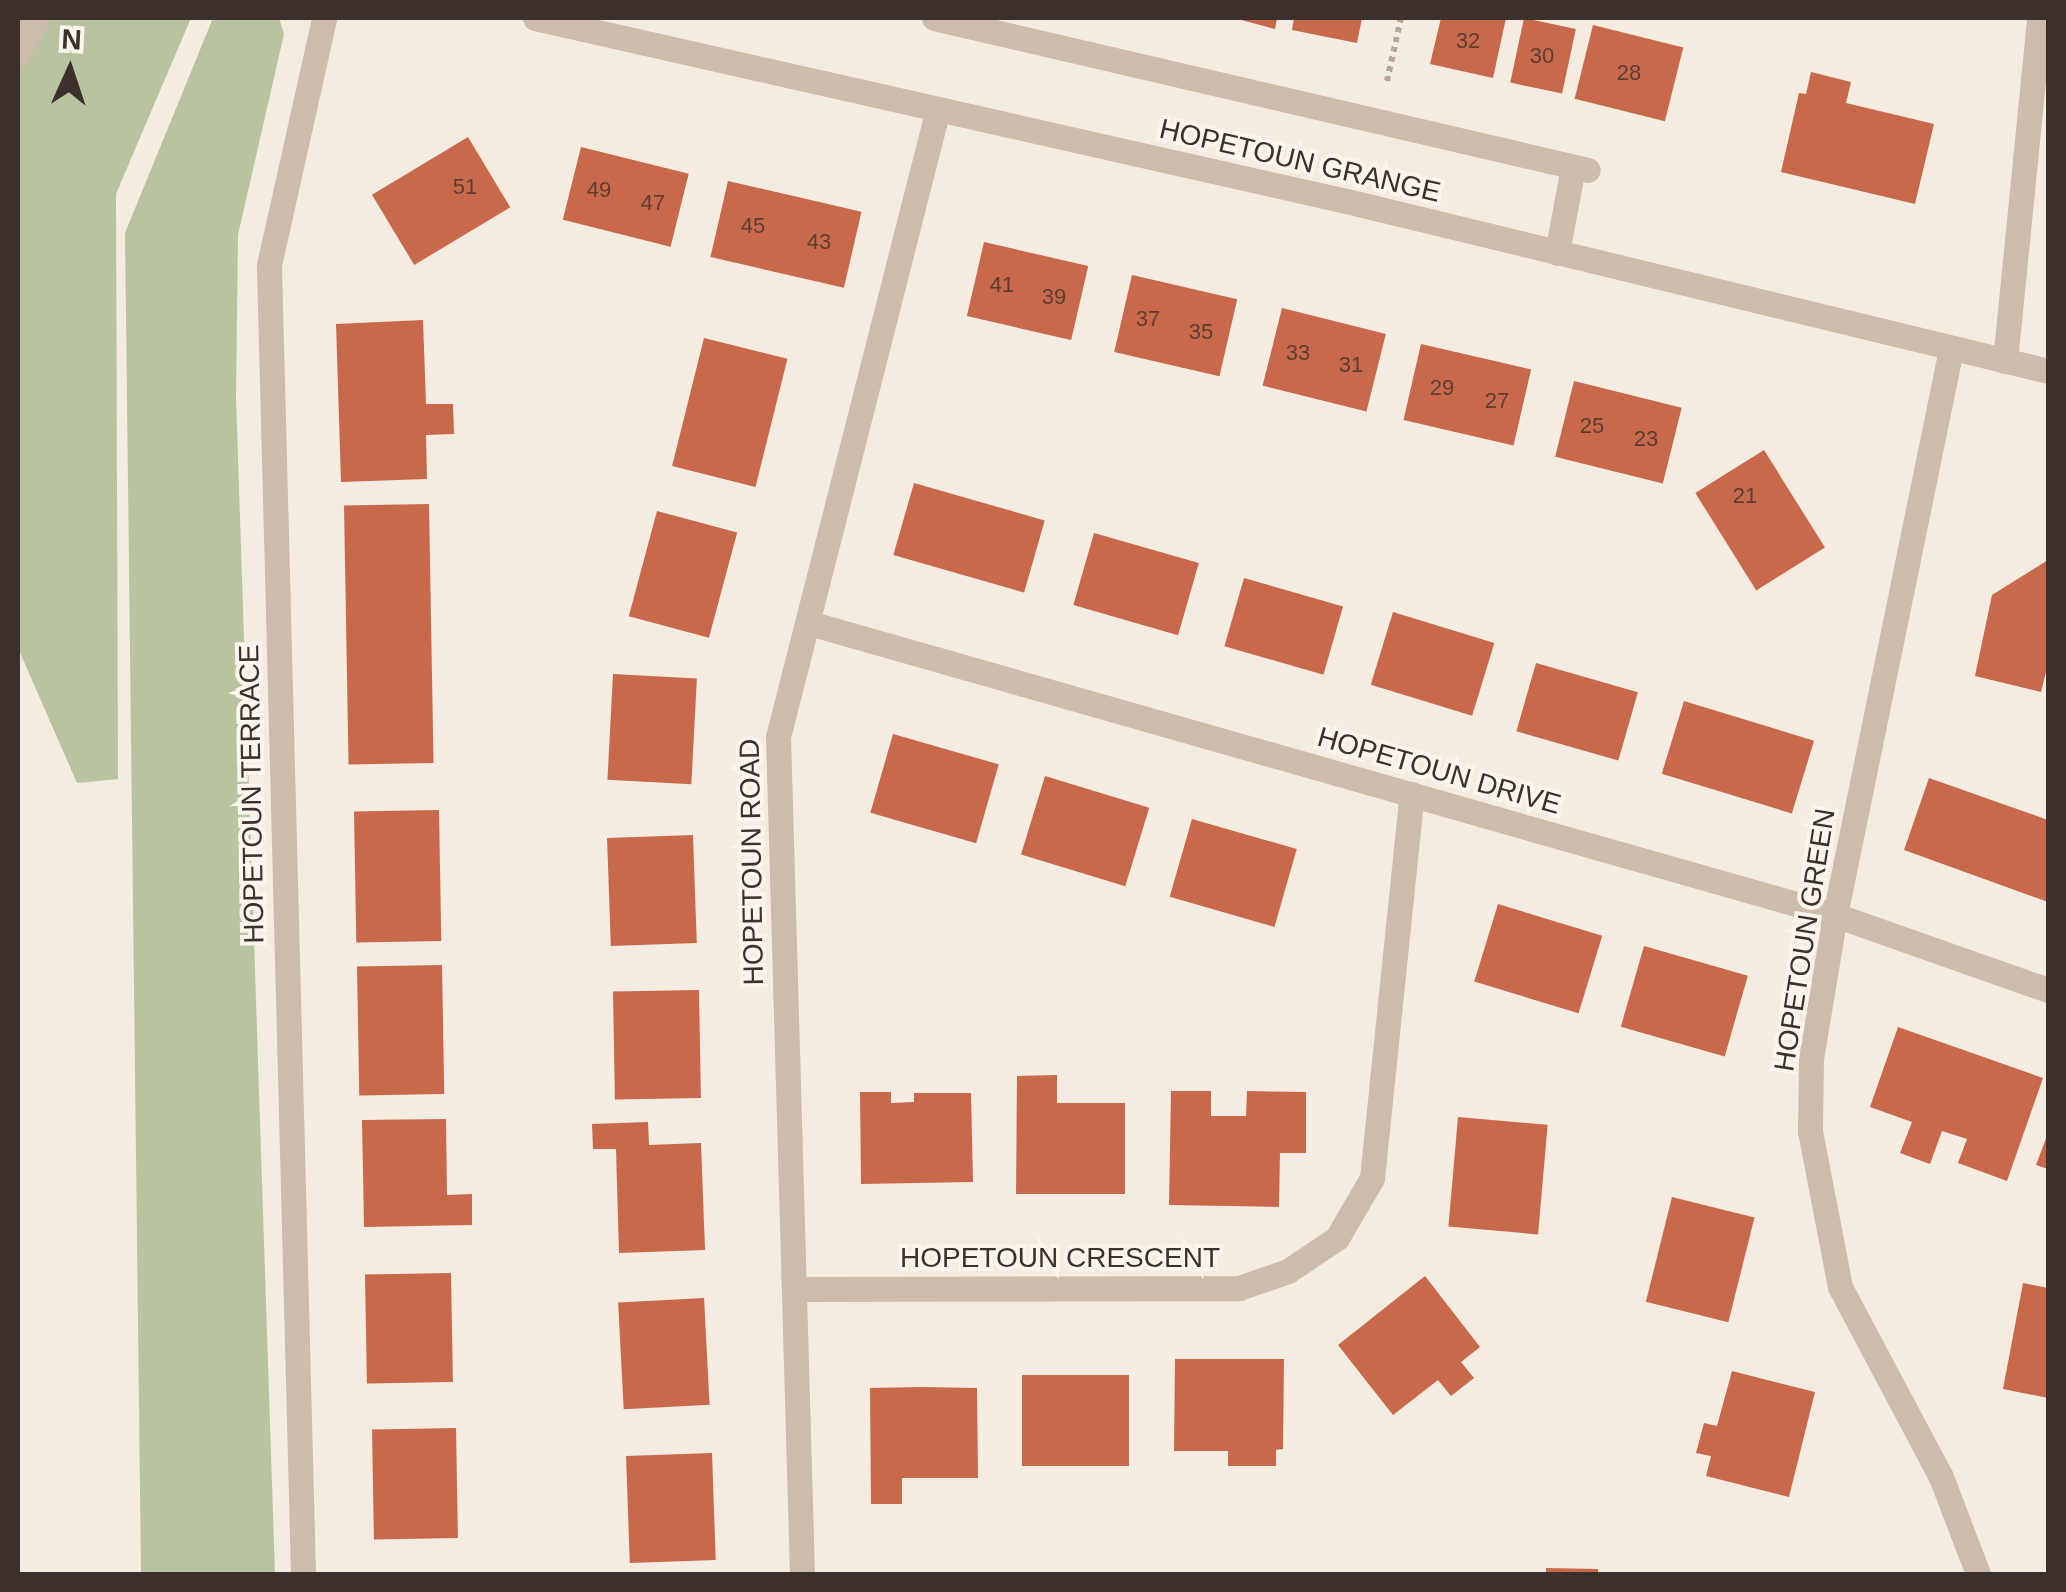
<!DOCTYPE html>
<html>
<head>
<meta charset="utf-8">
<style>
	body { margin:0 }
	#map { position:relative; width:2066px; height:1592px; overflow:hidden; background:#f4ebe1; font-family:Helvetica,sans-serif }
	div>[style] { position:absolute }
	.green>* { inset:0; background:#b8c4a0 }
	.building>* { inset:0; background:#c8694b; transform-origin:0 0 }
	.path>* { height:6px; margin-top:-3px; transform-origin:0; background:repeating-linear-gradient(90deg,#b9a596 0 5px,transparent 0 10px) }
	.minor>* { height:25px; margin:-12.5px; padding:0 12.5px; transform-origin:12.5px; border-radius:12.5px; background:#cdbbac }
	span { translate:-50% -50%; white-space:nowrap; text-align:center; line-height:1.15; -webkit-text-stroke:8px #fbf5ee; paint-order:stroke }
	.number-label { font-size:22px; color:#5e3e33 }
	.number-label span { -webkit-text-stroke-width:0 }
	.street-label { font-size:28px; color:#3b302b }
	.frame { position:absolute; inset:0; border:20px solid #3b302b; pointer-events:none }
	.north { position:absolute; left:20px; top:20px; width:100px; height:100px; -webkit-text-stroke:8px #fbf5ee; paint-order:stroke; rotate:3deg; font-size:28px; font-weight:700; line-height:40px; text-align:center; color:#3b302b }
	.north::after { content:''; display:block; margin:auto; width:35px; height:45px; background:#3b302b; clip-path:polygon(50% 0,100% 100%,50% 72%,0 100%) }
</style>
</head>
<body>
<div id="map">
	<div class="green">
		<div style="clip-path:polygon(18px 18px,191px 18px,116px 194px,118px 779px,77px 783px,18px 648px)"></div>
		<div style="clip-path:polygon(213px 18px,279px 18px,284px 34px,238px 235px,236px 397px,275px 1574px,141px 1574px,125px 233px)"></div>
	</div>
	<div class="building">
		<div style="clip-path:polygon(1234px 18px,1277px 18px,1275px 29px)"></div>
		<div style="clip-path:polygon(1294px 18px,1362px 18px,1357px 43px,1292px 30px)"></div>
		<div style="clip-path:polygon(1441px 18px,1506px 18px,1493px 78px,1430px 64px)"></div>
		<div style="left:1524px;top:18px;width:53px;height:66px;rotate:12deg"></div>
		<div style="left:1593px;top:25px;width:93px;height:76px;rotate:14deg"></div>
		<div style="clip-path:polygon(1811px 72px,1851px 82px,1846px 103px,1934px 124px,1915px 204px,1781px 172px,1799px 93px,1806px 94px)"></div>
		<div style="left:468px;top:137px;width:82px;height:112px;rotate:59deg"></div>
		<div style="left:581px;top:147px;width:111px;height:75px;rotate:14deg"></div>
		<div style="left:728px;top:181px;width:137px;height:78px;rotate:13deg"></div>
		<div style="left:984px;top:242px;width:107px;height:76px;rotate:13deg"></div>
		<div style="left:1132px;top:275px;width:108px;height:79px;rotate:13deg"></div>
		<div style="left:1282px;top:308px;width:107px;height:80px;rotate:14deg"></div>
		<div style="clip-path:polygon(423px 320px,426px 404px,453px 404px,454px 434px,426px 435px,427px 479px,341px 482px,336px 324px)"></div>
		<div style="left:704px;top:338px;width:86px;height:132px;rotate:14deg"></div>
		<div style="left:1421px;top:344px;width:113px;height:78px;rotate:13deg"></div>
		<div style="left:1574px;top:381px;width:111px;height:78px;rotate:14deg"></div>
		<div style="left:1764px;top:450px;width:115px;height:81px;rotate:58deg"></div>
		<div style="left:914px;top:483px;width:136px;height:75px;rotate:16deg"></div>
		<div style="left:429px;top:504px;width:259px;height:85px;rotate:89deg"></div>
		<div style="left:657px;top:511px;width:83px;height:109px;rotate:15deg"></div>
		<div style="left:1094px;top:533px;width:109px;height:75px;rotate:16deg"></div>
		<div style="clip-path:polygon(2048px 560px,2048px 664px,2041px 692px,1975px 676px,1992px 595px)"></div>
		<div style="left:1244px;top:578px;width:103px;height:71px;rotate:16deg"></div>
		<div style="left:1393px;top:612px;width:106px;height:76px;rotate:17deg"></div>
		<div style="left:1536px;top:663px;width:106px;height:71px;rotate:16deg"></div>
		<div style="left:613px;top:674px;width:84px;height:106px;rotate:3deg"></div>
		<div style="left:1684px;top:701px;width:136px;height:76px;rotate:17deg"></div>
		<div style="left:893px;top:734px;width:110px;height:82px;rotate:16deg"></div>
		<div style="left:1045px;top:776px;width:109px;height:82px;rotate:17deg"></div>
		<div style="clip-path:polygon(1929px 778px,2048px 820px,2048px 902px,1904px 850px)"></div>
		<div style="left:439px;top:810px;width:131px;height:85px;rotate:89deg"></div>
		<div style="left:1192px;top:819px;width:109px;height:81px;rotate:16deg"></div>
		<div style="left:693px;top:835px;width:108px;height:86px;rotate:88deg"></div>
		<div style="left:1498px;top:904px;width:109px;height:81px;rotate:17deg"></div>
		<div style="left:1644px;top:946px;width:108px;height:84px;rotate:16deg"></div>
		<div style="left:442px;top:965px;width:129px;height:85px;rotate:89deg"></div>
		<div style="left:699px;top:990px;width:108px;height:86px;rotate:89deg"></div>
		<div style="clip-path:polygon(1898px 1027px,2043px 1078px,2007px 1181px,1958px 1163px,1967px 1139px,1942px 1131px,1930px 1164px,1900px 1153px,1912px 1122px,1870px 1107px)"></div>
		<div style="clip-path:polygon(1057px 1075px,1057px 1103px,1125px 1103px,1125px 1194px,1016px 1194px,1017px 1076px)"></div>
		<div style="clip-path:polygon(1171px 1091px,1211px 1091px,1211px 1116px,1246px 1116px,1247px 1091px,1306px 1092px,1306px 1153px,1280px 1153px,1279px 1207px,1169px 1205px)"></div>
		<div style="clip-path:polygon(860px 1092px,891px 1092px,891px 1103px,914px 1102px,914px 1093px,971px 1093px,973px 1182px,861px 1184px)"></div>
		<div style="left:1458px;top:1117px;width:90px;height:110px;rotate:5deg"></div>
		<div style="clip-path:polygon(446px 1119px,447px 1195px,472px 1194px,472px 1225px,364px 1227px,362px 1120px)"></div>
		<div style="clip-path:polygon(648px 1122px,649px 1145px,701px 1143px,705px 1250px,619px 1253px,616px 1149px,593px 1149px,592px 1124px)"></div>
		<div style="clip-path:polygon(2048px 1133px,2048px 1169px,2036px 1165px)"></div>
		<div style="left:1672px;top:1197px;width:85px;height:108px;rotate:14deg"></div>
		<div style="left:451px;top:1273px;width:109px;height:86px;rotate:89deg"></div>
		<div style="clip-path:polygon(1425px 1276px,1480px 1347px,1461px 1362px,1474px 1378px,1451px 1396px,1438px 1380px,1393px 1415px,1338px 1345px)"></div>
		<div style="clip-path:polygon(2023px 1283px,2048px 1288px,2048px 1398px,2003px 1389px)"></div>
		<div style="left:704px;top:1298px;width:107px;height:86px;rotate:87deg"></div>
		<div style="clip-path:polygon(1175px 1359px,1284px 1359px,1283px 1449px,1276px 1450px,1276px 1466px,1228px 1466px,1228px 1451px,1174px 1451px)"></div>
		<div style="clip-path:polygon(1732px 1371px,1815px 1392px,1789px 1497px,1706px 1476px,1711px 1456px,1696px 1453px,1704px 1423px,1717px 1426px)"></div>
		<div style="left:1022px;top:1375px;width:107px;height:91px"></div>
		<div style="clip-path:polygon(921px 1387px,977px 1388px,978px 1478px,902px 1478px,902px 1504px,871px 1504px,870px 1388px)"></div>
		<div style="left:456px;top:1428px;width:110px;height:84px;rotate:89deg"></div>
		<div style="left:712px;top:1453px;width:107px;height:86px;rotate:88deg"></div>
		<div style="clip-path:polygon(1546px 1568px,1598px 1569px,1598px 1574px,1546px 1574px)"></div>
	</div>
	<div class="path">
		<div style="left:1387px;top:81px;width:65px;rotate:-77.5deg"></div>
	</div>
	<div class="minor">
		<div style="left:535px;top:18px;width:845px;rotate:12.72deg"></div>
		<div style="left:1359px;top:204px;width:709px;rotate:13.62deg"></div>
		<div style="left:934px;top:18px;width:671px;rotate:13.08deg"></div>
		<div style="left:18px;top:54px;width:41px;rotate:-62.2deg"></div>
		<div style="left:1557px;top:253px;width:87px;rotate:-79.5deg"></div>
		<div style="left:1951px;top:349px;width:578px;rotate:101.58deg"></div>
		<div style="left:1835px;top:915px;width:146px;rotate:99.5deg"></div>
		<div style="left:1811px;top:1059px;width:72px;rotate:90.8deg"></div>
		<div style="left:1810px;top:1131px;width:159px;rotate:79.1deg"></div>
		<div style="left:1840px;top:1287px;width:215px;rotate:62deg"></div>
		<div style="left:1941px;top:1477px;width:104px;rotate:69.1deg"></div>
		<div style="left:2005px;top:361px;width:345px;rotate:-84.3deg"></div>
		<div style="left:809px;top:623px;width:1067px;rotate:15.89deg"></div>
		<div style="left:1835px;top:915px;width:226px;rotate:19.4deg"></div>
		<div style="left:795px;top:1289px;width:444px;rotate:-0.1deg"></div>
		<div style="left:1239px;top:1288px;width:52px;rotate:-19.1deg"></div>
		<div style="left:1288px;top:1271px;width:59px;rotate:-34deg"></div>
		<div style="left:1337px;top:1238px;width:69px;rotate:-59.7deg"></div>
		<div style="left:1372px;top:1178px;width:386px;rotate:-84.1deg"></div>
		<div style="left:303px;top:1574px;width:1309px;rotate:-91.49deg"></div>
		<div style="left:269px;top:265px;width:253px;rotate:-77.4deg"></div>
		<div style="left:802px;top:1574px;width:837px;rotate:-91.64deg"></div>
		<div style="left:778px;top:737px;width:648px;rotate:-75.71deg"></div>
	</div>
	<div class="number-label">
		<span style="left:1468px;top:41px">32</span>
		<span style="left:1542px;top:56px">30</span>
		<span style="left:1629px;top:73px">28</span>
		<span style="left:465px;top:187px">51</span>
		<span style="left:599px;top:190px">49</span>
		<span style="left:653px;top:203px">47</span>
		<span style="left:753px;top:226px">45</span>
		<span style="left:819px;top:242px">43</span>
		<span style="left:1002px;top:285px">41</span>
		<span style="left:1054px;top:297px">39</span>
		<span style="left:1148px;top:319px">37</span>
		<span style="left:1201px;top:332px">35</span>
		<span style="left:1298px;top:353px">33</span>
		<span style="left:1351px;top:365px">31</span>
		<span style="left:1442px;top:388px">29</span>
		<span style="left:1497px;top:401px">27</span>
		<span style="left:1592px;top:426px">25</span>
		<span style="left:1646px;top:439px">23</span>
		<span style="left:1745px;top:496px">21</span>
	</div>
	<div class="street-label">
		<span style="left:1300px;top:161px;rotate:13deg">HOPETOUN GRANGE</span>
		<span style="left:1439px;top:771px;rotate:16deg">HOPETOUN DRIVE</span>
		<span style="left:252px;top:794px;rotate:-91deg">HOPETOUN TERRACE</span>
		<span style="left:752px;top:862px;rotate:-91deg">HOPETOUN ROAD</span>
		<span style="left:1805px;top:940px;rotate:-81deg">HOPETOUN GREEN</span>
		<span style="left:1060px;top:1258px">HOPETOUN CRESCENT</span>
	</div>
	<div class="frame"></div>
	<div class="north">N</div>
</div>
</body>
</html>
